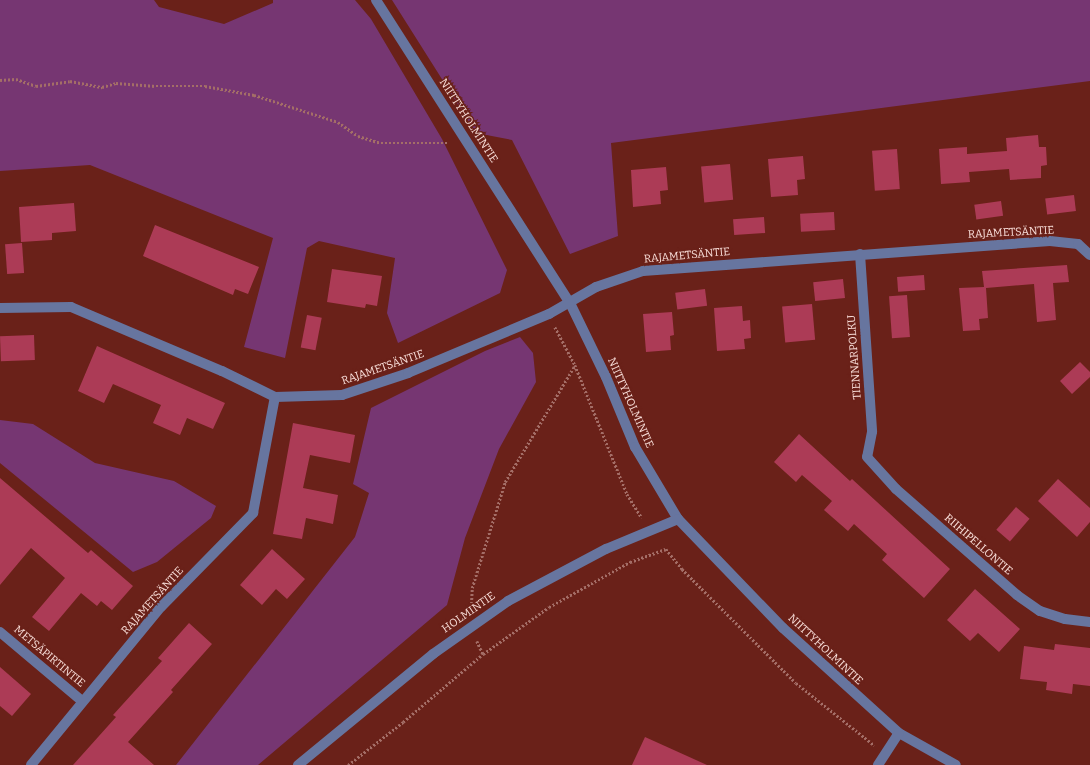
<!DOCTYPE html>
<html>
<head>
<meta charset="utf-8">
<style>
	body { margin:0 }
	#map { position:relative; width:1090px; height:765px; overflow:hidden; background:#6a2119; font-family:Bitter,serif }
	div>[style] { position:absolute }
	.green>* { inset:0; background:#763672 }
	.building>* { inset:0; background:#ac3b56; transform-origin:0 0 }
	.path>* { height:2.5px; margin-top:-1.25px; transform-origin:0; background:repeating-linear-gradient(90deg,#a46e67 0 2px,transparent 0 4px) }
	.minor>* { height:10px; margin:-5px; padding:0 5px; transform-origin:5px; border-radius:5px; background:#67759f }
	span { translate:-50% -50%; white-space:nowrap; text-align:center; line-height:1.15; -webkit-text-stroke:3px #6a2119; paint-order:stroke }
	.street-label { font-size:11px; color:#f9ded9 }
</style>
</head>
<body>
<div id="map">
	<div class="green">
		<div style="clip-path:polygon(0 0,154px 0,159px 7px,224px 24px,273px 3px,273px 0,355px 0,371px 19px,442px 139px,507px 270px,500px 293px,398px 343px,387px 313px,395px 258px,319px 241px,307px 248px,285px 358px,244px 347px,273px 238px,90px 165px,0 171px)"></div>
		<div style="clip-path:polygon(392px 0,1090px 0,1090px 81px,611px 143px,618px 236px,570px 254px,512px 140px,476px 133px)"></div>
		<div style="clip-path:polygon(520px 337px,533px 353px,536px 382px,499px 449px,465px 538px,447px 605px,258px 765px,176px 765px,355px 537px,369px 493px,353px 484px,371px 408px,485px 351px)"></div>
		<div style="clip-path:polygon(0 420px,33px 424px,95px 463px,174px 481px,216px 506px,211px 518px,157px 562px,133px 572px,0 463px)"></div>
	</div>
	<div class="building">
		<div style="clip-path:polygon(1038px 135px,1039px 147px,1046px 147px,1047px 165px,1041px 166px,1041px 178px,1010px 180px,1009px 169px,969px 172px,970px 182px,941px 184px,939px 149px,967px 147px,967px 154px,1007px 151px,1006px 138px)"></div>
		<div style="left:897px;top:149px;width:40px;height:25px;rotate:86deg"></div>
		<div style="clip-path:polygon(803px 156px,805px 179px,797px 180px,798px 195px,771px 197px,768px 159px)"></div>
		<div style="left:730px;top:164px;width:36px;height:29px;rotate:85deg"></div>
		<div style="clip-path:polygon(666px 167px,668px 190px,660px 191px,661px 204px,633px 207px,631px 170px)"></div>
		<div style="left:1074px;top:195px;width:16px;height:29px;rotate:83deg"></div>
		<div style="left:1001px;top:201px;width:15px;height:27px;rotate:82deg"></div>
		<div style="clip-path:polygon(74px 203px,76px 231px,52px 233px,52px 240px,21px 242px,19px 207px)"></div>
		<div style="left:834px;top:212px;width:18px;height:34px;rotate:87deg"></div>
		<div style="left:764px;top:217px;width:16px;height:31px;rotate:86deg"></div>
		<div style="clip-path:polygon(155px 225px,259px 267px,248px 294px,235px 289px,233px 295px,143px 256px)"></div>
		<div style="left:22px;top:243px;width:30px;height:17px;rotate:86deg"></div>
		<div style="clip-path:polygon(1067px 265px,1069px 282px,1053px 283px,1056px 320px,1037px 322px,1034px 284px,986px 288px,988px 318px,979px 319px,980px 330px,963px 331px,959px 288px,984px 287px,982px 271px)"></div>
		<div style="clip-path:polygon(332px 269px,382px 276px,377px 306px,366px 304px,365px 308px,327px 302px)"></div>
		<div style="left:924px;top:275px;width:15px;height:27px;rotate:86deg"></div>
		<div style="left:843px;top:279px;width:19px;height:30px;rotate:84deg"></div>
		<div style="left:705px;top:289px;width:17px;height:30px;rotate:83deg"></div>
		<div style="left:907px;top:295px;width:42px;height:18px;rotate:86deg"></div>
		<div style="left:812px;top:304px;width:36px;height:30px;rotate:85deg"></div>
		<div style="clip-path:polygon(742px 306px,743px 321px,750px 320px,751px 338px,744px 339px,745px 349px,717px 351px,714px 308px)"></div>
		<div style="clip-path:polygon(672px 312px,674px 335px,670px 336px,671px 350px,646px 352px,643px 314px)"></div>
		<div style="left:307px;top:315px;width:15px;height:33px;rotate:11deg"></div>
		<div style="left:34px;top:335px;width:25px;height:34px;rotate:88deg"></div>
		<div style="clip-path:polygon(97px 346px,225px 403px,213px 429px,187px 418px,180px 435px,153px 423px,161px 405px,113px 384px,104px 403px,78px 391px)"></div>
		<div style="clip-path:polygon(1080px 362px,1090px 372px,1090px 377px,1072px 394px,1060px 381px)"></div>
		<div style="clip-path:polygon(293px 423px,355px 435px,350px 463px,310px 455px,303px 488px,338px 495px,333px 524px,306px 518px,302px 539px,273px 534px)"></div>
		<div style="clip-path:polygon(799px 434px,850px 481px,852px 479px,950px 569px,924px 598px,882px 560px,887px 554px,854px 524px,848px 531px,824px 510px,832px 501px,802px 475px,796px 482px,774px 462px)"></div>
		<div style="clip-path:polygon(0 478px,88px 553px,91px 550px,133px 586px,112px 610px,101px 601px,97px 606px,81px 593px,49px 631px,32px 617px,65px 578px,31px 548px,0 585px)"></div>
		<div style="clip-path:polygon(1058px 479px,1090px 508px,1090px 522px,1077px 537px,1038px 501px)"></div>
		<div style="left:1016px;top:507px;width:18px;height:30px;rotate:41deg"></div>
		<div style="clip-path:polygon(272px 549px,305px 579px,287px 599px,276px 589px,262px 605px,240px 585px)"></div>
		<div style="clip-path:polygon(975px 589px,1020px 629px,999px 652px,978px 633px,970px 641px,947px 620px)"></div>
		<div style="clip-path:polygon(189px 623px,212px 644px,171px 690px,173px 692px,128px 742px,154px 765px,73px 765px,116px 717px,113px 715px,162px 661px,158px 658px)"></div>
		<div style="clip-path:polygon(1055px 644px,1090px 648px,1090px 686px,1073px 684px,1072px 694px,1046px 690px,1047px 682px,1020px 679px,1024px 646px,1054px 650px)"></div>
		<div style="clip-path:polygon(0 667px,31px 694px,12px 716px,0 706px)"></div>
		<div style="clip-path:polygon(645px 737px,707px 765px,632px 765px)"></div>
	</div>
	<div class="path">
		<div style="left:0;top:80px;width:16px;rotate:-4deg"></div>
		<div style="left:16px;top:79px;width:21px;rotate:19deg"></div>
		<div style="left:36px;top:86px;width:34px;rotate:-8deg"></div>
		<div style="left:70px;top:81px;width:33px;rotate:11deg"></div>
		<div style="left:102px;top:87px;width:15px;rotate:-16deg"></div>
		<div style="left:116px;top:83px;width:40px;rotate:4.3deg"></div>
		<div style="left:156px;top:86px;width:49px"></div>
		<div style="left:205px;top:86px;width:50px;rotate:10.4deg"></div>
		<div style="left:254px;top:95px;width:88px;rotate:17.8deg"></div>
		<div style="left:338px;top:122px;width:24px;rotate:35deg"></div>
		<div style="left:358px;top:136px;width:24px;rotate:17deg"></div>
		<div style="left:381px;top:143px;width:68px"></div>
		<div style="left:555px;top:327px;width:43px;rotate:62.2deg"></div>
		<div style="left:575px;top:365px;width:139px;rotate:68deg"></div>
		<div style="left:627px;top:494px;width:28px;rotate:58deg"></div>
		<div style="left:471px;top:608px;width:20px;rotate:-87deg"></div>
		<div style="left:472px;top:588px;width:111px;rotate:-72.7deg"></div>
		<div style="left:505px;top:482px;width:136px;rotate:-59.1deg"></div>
		<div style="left:477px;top:641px;width:14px;rotate:65deg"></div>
		<div style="left:348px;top:765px;width:70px;rotate:-38deg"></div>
		<div style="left:403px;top:722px;width:105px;rotate:-40.4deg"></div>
		<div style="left:483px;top:654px;width:81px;rotate:-35.5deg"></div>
		<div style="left:549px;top:607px;width:93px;rotate:-29.1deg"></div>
		<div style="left:630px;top:562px;width:38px;rotate:-20deg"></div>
		<div style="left:666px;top:549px;width:26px;rotate:51deg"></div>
		<div style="left:682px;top:569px;width:161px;rotate:45deg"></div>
		<div style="left:796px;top:683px;width:100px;rotate:38.5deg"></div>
	</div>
	<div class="minor">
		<div style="left:376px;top:0;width:360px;rotate:57.4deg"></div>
		<div style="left:570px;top:303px;width:82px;rotate:64.1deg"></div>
		<div style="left:606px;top:377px;width:76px;rotate:67.5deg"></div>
		<div style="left:635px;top:447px;width:84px;rotate:59.2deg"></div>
		<div style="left:678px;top:519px;width:151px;rotate:46.1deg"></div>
		<div style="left:783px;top:628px;width:156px;rotate:42.2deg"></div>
		<div style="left:899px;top:733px;width:65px;rotate:29.3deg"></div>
		<div style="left:860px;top:254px;width:178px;rotate:86.1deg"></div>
		<div style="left:872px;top:432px;width:25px;rotate:101deg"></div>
		<div style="left:867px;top:457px;width:43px;rotate:47.8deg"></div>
		<div style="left:896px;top:489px;width:161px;rotate:41.2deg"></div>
		<div style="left:1017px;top:595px;width:28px;rotate:35deg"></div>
		<div style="left:1040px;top:611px;width:26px;rotate:18deg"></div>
		<div style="left:1065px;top:619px;width:25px;rotate:7deg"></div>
		<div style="left:0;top:308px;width:71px;rotate:-0.8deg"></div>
		<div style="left:71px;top:307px;width:164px;rotate:23deg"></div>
		<div style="left:222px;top:371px;width:59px;rotate:26.1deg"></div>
		<div style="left:275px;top:397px;width:67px;rotate:-1.7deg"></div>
		<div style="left:342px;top:395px;width:70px;rotate:-18.4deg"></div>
		<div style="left:408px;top:373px;width:153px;rotate:-22.7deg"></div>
		<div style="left:549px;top:314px;width:54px;rotate:-29.9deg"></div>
		<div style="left:596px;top:287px;width:50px;rotate:-18.8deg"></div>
		<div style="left:643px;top:271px;width:408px;rotate:-4.2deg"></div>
		<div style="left:1050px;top:241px;width:28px;rotate:6deg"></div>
		<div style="left:1078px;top:244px;width:16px;rotate:43deg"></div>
		<div style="left:0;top:632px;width:107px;rotate:40.1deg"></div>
		<div style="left:31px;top:765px;width:205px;rotate:-50.6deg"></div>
		<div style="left:161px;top:607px;width:132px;rotate:-45.6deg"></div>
		<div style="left:253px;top:513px;width:118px;rotate:-79.3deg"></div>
		<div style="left:298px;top:765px;width:175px;rotate:-39.4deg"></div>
		<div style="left:433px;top:654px;width:92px;rotate:-35.2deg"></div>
		<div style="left:508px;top:601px;width:111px;rotate:-28deg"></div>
		<div style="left:606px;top:549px;width:78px;rotate:-22.6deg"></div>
		<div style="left:878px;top:765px;width:38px;rotate:-57deg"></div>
	</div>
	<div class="street-label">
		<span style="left:468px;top:121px;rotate:57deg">NIITTYHOLMINTIE</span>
		<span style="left:1011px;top:233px;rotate:-3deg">RAJAMETSÄNTIE</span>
		<span style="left:687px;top:256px;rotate:-5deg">RAJAMETSÄNTIE</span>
		<span style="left:855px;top:357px;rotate:-94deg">TIENNARPOLKU</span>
		<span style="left:383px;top:368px;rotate:-19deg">RAJAMETSÄNTIE</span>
		<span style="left:630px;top:403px;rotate:66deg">NIITTYHOLMINTIE</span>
		<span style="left:978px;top:545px;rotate:41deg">RIIHIPELLONTIE</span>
		<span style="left:153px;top:601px;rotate:-48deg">RAJAMETSÄNTIE</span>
		<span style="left:469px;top:613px;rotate:-35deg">HOLMINTIE</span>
		<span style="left:825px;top:650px;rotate:43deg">NIITTYHOLMINTIE</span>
		<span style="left:49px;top:657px;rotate:40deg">METSÄPIRTINTIE</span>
	</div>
</div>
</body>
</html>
